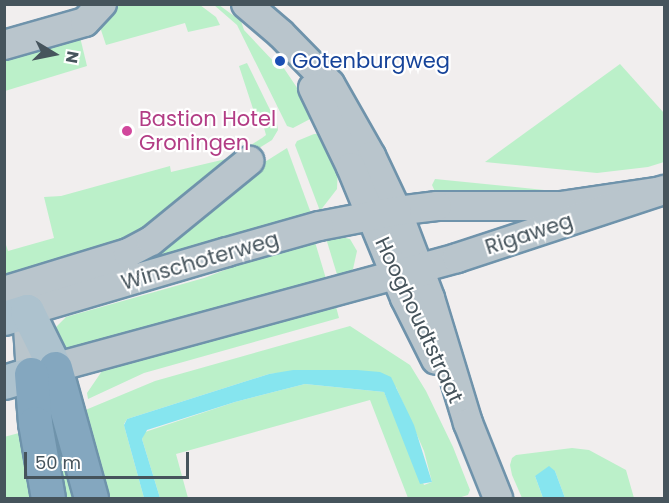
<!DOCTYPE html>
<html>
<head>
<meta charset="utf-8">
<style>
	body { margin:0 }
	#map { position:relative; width:669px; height:503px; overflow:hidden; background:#f1eeee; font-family:Poppins,sans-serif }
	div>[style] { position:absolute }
	.green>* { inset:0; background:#bbf0c9 }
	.water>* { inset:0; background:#86e5ef }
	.roads { filter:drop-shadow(2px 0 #6f93ab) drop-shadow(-2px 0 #6f93ab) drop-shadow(0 2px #6f93ab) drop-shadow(0 -2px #6f93ab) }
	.minor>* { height:28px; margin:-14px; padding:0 14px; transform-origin:14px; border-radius:14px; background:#b9c5cc }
	.major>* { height:33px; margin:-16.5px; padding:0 16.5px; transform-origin:16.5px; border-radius:16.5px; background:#adc2ce }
	.highway>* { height:33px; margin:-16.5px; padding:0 16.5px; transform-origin:16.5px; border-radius:16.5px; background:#84a7bf }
	.dots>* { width:16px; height:16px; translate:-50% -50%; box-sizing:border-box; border:3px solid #fff; border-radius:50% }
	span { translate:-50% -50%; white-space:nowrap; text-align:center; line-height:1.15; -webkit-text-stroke:4.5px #fff; paint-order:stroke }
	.transit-label { font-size:21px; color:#164399 }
	.left { translate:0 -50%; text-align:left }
	.hotel-label { font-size:21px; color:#b23c85 }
	.street-label { font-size:21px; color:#46545c }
	.frame { position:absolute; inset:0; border:6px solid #46545c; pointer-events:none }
	.north { position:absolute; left:24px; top:24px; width:60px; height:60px; -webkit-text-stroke:4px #fff; paint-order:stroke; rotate:100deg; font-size:16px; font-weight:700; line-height:24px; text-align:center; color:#46545c }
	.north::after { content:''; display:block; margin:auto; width:21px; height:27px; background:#46545c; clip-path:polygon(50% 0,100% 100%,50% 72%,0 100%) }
	.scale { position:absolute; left:24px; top:452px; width:165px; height:27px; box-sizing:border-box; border:3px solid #46545c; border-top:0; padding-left:8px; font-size:18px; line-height:21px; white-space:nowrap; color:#46545c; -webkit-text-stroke:4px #fff; paint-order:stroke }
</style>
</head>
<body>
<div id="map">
	<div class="green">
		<div style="clip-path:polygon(113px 4px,200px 5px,216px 17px,220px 25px,188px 32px,185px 23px,106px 45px,101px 30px,102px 24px)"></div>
		<div style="clip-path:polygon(214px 5px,219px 5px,241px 21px,244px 30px,276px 64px,279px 61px,306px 101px,312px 118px,293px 128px,287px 126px,237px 25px)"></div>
		<div style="clip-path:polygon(80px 37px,87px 66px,5px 91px,5px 57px)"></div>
		<div style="clip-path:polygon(247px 63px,277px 124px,278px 130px,272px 140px,248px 155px,148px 236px,5px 282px,4px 239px,8px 251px,54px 238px,44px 197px,61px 196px,170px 166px,171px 172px,230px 158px,262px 138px,266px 135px,261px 117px,256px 118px,239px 66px)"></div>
		<div style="clip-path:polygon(620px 64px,664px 113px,664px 162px,648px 167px,597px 173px,485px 162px)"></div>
		<div style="clip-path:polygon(314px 134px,324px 134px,338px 165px,337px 189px,320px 211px,295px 145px,297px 141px)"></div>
		<div style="clip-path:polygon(287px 148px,312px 216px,149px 267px,87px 274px)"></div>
		<div style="clip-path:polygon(435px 179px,554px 191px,593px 192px,437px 196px,432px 185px)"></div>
		<div style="clip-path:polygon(329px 234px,350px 239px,357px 251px,353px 269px,339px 281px,325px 235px)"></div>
		<div style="clip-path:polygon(315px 242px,327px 282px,63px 358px,55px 328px,66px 317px,204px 278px,261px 256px)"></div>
		<div style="clip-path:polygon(334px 299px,339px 318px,144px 373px,88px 399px,87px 393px,102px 371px,116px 362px)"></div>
		<div style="clip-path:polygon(350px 326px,410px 365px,426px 391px,453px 447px,470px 490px,468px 495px,458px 498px,408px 498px,370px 400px,176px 454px,188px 498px,160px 498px,142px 439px,145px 432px,235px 402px,305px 384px,384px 392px,424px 485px,432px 482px,424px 451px,396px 387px,308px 370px,269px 374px,127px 419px,124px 424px,125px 429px,144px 498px,102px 498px,83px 411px,155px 381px)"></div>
		<div style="clip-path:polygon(60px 420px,82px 498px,57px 498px,45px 424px)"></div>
		<div style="clip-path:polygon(19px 433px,24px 435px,37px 498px,5px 498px,4px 437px)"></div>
		<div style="clip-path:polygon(572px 448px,589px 450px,626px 470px,634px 498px,565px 498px,555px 471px,535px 476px,543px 498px,522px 498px,512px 475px,510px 465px,512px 458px,516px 455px)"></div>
	</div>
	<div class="water">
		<div style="clip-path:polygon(293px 370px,357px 370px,380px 372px,391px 377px,414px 425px,432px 482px,420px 484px,384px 392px,305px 384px,235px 402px,147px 430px,142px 439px,160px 498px,144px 498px,125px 429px,124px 425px,127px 419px,269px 374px)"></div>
		<div style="clip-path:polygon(549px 466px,555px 471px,565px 498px,543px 498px,535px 476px)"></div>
	</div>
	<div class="roads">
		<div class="minor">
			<div style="left:246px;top:4px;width:46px;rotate:40.6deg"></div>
			<div style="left:281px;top:34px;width:70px;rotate:45.6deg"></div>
			<div style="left:330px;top:84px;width:83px;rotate:60.3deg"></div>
			<div style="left:371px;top:156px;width:61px;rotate:64.7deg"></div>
			<div style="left:397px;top:211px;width:93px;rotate:69.2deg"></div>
			<div style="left:430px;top:298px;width:131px;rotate:73.1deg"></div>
			<div style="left:468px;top:423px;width:81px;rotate:68.2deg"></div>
			<div style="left:4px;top:45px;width:84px;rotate:-15.9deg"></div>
			<div style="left:85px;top:22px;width:25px;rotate:-47deg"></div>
			<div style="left:313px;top:88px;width:88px;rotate:64.3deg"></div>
			<div style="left:351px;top:167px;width:142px;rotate:67.6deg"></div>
			<div style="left:405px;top:298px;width:69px;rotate:63.4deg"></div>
			<div style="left:662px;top:191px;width:101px;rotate:171.5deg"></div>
			<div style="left:562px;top:206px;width:125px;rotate:180deg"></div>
			<div style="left:437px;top:206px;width:40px;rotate:172.9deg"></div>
			<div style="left:397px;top:211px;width:79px;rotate:169.1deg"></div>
			<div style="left:319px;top:226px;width:96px;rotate:164.2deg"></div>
			<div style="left:227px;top:252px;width:209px;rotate:163.6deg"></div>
			<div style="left:27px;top:311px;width:63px;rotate:86.4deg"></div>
			<div style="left:31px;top:374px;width:442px;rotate:-15.2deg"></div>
			<div style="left:457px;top:258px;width:218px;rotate:-18.2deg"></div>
			<div style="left:4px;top:291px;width:130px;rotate:-17deg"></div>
			<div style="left:128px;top:253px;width:26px;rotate:-28deg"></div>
			<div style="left:151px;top:241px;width:127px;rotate:-39.2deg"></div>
		</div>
		<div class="major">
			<div style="left:4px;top:318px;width:24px;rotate:-17deg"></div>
			<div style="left:27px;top:311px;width:64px;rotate:63.8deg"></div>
			<div style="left:4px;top:382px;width:28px;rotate:-17deg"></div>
		</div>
		<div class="highway">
			<div style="left:55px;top:368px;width:135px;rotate:74.5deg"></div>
			<div style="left:31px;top:374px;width:49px;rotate:85.3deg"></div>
			<div style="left:35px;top:423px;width:76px;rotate:80.2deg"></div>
		</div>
	</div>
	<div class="dots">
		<div style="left:280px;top:61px;background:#1a4fb4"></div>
		<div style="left:127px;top:131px;background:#d1479c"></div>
	</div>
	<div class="transit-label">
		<span class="left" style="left:292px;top:61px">Gotenburgweg</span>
	</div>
	<div class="hotel-label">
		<span class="left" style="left:139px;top:131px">Bastion Hotel<br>Groningen</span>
	</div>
	<div class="street-label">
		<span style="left:529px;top:234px;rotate:-18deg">Rigaweg</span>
		<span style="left:200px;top:261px;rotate:-16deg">Winschoterweg</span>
		<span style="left:419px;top:320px;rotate:65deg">Hooghoudtstraat</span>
	</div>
	<div class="frame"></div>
	<div class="north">N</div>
	<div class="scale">50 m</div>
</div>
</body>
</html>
